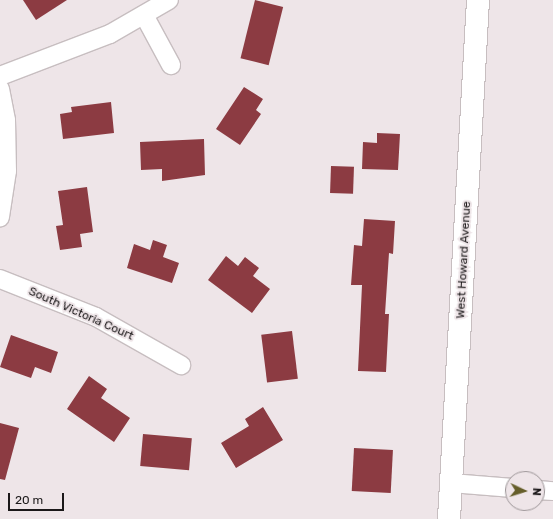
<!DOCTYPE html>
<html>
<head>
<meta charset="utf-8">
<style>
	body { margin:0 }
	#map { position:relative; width:553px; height:519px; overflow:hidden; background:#eee5e8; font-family:Rubik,sans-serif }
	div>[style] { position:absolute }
	.building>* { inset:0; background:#8c3b42; transform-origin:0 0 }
	.roads { filter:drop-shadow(1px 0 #c7bec0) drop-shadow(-1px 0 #c7bec0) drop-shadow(0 1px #c7bec0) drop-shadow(0 -1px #c7bec0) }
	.minor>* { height:18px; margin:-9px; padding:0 9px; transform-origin:9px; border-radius:9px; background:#fff }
	.tertiary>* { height:22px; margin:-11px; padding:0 11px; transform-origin:11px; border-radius:11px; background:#fff }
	span { translate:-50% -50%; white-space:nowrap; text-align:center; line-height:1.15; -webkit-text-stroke:4px #eee5e8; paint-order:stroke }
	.street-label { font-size:12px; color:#1b1819 }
	.north { position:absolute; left:505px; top:471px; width:40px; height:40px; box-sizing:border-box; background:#eee5e8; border:1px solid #9a9395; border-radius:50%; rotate:94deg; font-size:11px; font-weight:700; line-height:16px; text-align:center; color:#1b1819 }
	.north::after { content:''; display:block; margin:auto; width:14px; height:18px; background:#655e2a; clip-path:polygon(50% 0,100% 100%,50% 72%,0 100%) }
	.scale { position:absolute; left:8px; top:493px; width:56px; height:18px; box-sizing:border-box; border:2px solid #1b1819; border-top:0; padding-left:5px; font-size:12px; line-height:14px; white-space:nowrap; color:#1b1819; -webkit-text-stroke:3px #eee5e8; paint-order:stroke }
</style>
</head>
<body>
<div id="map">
	<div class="building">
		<div style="clip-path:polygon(23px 0,67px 0,36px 20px)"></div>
		<div style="left:255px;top:0;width:29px;height:60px;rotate:14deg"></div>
		<div style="clip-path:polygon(244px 87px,263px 99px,256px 110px,261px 114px,240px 145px,216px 129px)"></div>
		<div style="clip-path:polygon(111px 102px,114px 133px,63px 139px,60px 114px,72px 112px,71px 107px)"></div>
		<div style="clip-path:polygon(377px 133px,400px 134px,398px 170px,362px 169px,363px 142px,377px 143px)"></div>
		<div style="clip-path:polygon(204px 139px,205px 175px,162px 181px,162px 169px,141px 170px,140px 142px)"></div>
		<div style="left:331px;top:166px;width:23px;height:27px;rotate:2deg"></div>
		<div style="clip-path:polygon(87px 187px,93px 232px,80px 234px,82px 247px,60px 250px,56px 226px,63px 225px,58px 191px)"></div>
		<div style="clip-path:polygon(364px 219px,395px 221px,393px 254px,389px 253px,385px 314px,389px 314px,386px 372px,358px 371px,362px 285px,351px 285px,354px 245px,362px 246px)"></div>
		<div style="clip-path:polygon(153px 240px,167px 245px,163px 257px,179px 263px,172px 283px,127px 268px,134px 244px,150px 250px)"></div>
		<div style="clip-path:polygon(226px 256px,238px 266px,245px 257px,259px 268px,253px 276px,270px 289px,252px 313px,208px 280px)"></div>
		<div style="left:292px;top:331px;width:48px;height:31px;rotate:83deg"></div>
		<div style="clip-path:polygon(11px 335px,58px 352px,51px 373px,35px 367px,31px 378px,0 367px)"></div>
		<div style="clip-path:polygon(89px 376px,107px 389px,101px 398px,130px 418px,114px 442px,67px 409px)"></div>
		<div style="clip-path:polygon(263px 407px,283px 440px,236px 468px,221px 443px,249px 426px,245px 419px)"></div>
		<div style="clip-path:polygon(0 423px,19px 428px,5px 480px,0 479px)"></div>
		<div style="left:143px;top:434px;width:49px;height:32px;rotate:5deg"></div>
		<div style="left:354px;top:448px;width:39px;height:43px;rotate:3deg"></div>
	</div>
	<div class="roads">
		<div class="minor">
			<div style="left:144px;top:15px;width:57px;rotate:61.6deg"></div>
			<div style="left:0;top:76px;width:118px;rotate:-20.9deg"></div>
			<div style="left:110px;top:34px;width:68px;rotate:-30deg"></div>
			<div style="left:0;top:89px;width:32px;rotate:79deg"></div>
			<div style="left:6px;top:120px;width:51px;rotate:88.9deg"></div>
			<div style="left:7px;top:171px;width:47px;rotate:98.7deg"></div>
			<div style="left:0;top:279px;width:103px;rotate:21.6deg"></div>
			<div style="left:96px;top:317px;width:98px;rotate:29.5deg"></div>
			<div style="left:451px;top:483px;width:62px;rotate:4.6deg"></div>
			<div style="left:537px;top:490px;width:16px;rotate:4deg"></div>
		</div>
		<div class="tertiary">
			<div style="left:449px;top:519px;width:520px;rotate:-86.8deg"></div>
		</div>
	</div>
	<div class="street-label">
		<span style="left:464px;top:260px;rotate:-87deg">West Howard Avenue</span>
		<span style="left:81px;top:314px;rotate:24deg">South Victoria Court</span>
	</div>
	<div class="north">N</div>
	<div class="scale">20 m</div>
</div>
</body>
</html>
